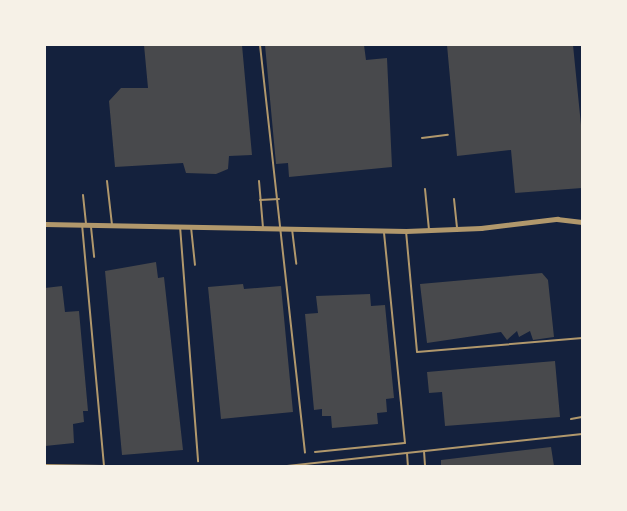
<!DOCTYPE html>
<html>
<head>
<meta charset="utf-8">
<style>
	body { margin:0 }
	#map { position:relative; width:627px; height:511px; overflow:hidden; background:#14213d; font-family:"Open Sans",sans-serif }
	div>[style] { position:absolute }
	.building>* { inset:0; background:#48494c }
	.service>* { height:2px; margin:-1px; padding:0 1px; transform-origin:1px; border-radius:1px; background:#b1986c }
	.minor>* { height:4.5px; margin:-2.25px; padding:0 2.25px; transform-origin:2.25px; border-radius:2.25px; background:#b1986c }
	span { translate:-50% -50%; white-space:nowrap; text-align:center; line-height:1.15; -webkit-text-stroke:5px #f6f1e7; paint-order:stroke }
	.frame { position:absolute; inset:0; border:46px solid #f6f1e7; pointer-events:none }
</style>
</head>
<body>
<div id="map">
	<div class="building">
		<div style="clip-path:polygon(144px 45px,242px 45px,252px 155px,229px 156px,228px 169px,216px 174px,186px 173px,183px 163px,115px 167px,109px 101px,121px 88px,148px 88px)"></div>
		<div style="clip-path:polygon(265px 45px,364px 45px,366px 60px,387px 58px,392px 167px,289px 177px,288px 163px,276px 164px)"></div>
		<div style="clip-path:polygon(447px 45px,573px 45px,582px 135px,582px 188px,515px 193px,511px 150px,457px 156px)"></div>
		<div style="clip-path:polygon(156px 262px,158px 278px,164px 277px,183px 450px,122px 455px,105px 271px)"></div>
		<div style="clip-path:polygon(542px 273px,548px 280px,554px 337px,533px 340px,530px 331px,519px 337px,517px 331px,507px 340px,501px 332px,427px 343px,420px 284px)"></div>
		<div style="clip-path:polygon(243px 284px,244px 289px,281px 286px,293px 412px,221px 419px,208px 287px)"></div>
		<div style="clip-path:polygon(62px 286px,65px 312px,79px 311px,88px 411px,83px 411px,84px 422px,73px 424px,74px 443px,45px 446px,45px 288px)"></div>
		<div style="clip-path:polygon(370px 294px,371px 306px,385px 305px,394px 398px,386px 399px,387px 412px,377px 413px,378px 424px,332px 428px,331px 416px,322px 416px,322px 409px,314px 410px,305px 314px,318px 313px,316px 296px)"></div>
		<div style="clip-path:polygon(555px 361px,560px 417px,445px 426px,442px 392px,429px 393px,427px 372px)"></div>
		<div style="clip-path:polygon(551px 447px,554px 466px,441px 466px,441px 460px)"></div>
	</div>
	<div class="service">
		<div style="left:260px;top:45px;width:410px;rotate:83.7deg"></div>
		<div style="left:422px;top:138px;width:26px;rotate:-7deg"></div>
		<div style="left:107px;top:181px;width:44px;rotate:83.5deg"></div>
		<div style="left:259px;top:181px;width:47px;rotate:85.1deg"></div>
		<div style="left:425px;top:189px;width:41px;rotate:84.4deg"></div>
		<div style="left:83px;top:195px;width:30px;rotate:84deg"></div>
		<div style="left:454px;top:199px;width:30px;rotate:84deg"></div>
		<div style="left:260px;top:200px;width:19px;rotate:-3deg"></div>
		<div style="left:180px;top:226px;width:236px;rotate:85.6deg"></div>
		<div style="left:91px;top:227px;width:30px;rotate:84deg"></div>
		<div style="left:191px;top:227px;width:38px;rotate:84deg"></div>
		<div style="left:292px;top:229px;width:35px;rotate:83deg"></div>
		<div style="left:406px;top:231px;width:121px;rotate:84.8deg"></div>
		<div style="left:417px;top:352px;width:166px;rotate:-4.8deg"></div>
		<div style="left:571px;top:419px;width:11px;rotate:-10deg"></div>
		<div style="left:424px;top:451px;width:15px;rotate:86deg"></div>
		<div style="left:315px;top:452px;width:90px;rotate:-5.7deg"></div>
		<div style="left:405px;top:443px;width:212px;rotate:-95.7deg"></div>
		<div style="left:407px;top:453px;width:13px;rotate:86deg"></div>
		<div style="left:45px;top:465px;width:59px;rotate:1deg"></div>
		<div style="left:104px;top:466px;width:242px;rotate:-95.2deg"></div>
		<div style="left:287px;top:466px;width:297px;rotate:-6.2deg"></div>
	</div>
	<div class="minor">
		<div style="left:45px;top:224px;width:361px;rotate:1.1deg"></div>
		<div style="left:406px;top:231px;width:75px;rotate:-2.3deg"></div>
		<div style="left:481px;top:228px;width:77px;rotate:-6.8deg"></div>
		<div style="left:557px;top:219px;width:25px;rotate:7deg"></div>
	</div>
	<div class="frame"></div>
</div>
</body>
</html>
